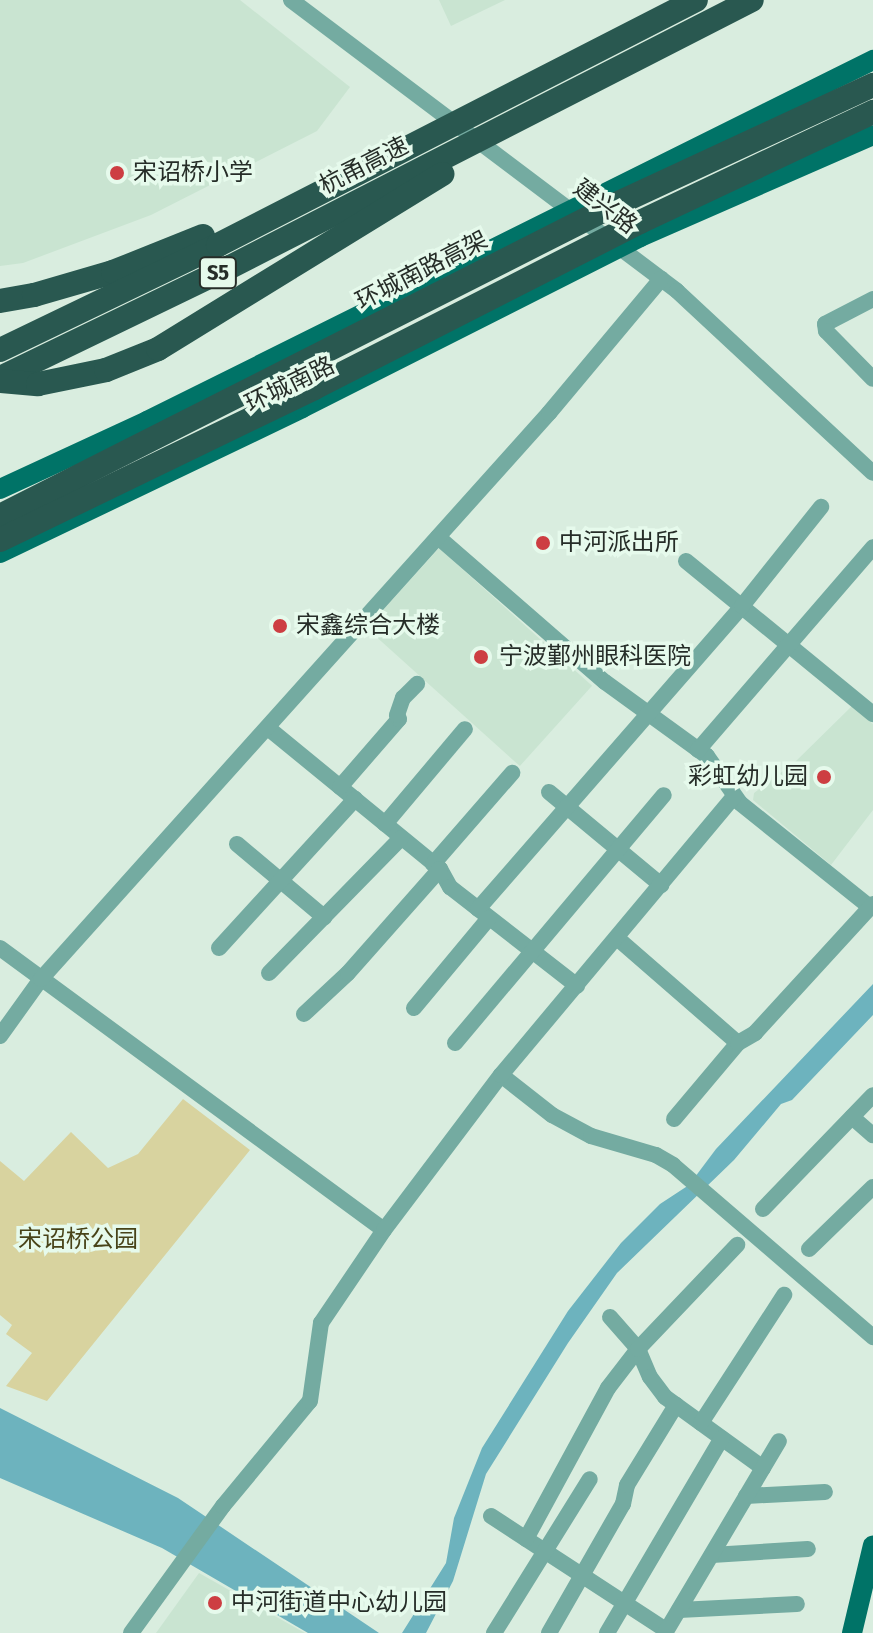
<!DOCTYPE html>
<html>
<head>
<meta charset="utf-8">
<style>
	body { margin:0 }
	#map { position:relative; width:873px; height:1633px; overflow:hidden; background:#d9eddf; font-family:"Fira Sans Condensed","Noto Sans SC",sans-serif }
	div>[style] { position:absolute }
	.built>* { inset:0; background:#c9e4d1; transform-origin:0 0 }
	.green>* { inset:0; background:#d8d39f }
	.water>* { inset:0; background:#6db3be }
	.minor>* { height:16px; margin:-8px; padding:0 8px; transform-origin:8px; border-radius:8px; background:#74aba1 }
	.major>* { height:20px; margin:-10px; padding:0 10px; transform-origin:10px; border-radius:10px; background:#007367 }
	.highway>* { height:24px; margin:-12px; padding:0 12px; transform-origin:12px; border-radius:12px; background:#295850 }
	.dots>* { width:22px; height:22px; translate:-50% -50%; box-sizing:border-box; border:4px solid #e6faec; border-radius:50% }
	span { translate:-50% -50%; white-space:nowrap; text-align:center; line-height:1.15; -webkit-text-stroke:7px #e6faec; paint-order:stroke }
	.shield-label span { padding:2px 6px; background:#e6faec; border:2px solid; border-radius:6px; -webkit-text-stroke-width:0 }
	.shield-label { font-size:22px; color:#262d28; font-weight:700 }
	.street-label { font-size:24px; color:#262d28 }
	.poi-label { font-size:24px; color:#262d28 }
	.left { translate:0 -50%; text-align:left }
	.right { translate:-100% -50%; text-align:right }
	.park-label { font-size:24px; color:#484318 }
</style>
</head>
<body>
<div id="map">
	<div class="built">
		<div style="clip-path:polygon(0 0,240px 0,350px 87px,317px 131px,151px 215px,23px 263px,0 266px)"></div>
		<div style="clip-path:polygon(439px 0,505px 0,451px 26px)"></div>
		<div style="left:439px;top:548px;width:206px;height:108px;rotate:42deg"></div>
		<div style="clip-path:polygon(852px 706px,873px 724px,873px 810px,831px 865px,753px 800px,754px 793px,795px 762px)"></div>
		<div style="clip-path:polygon(199px 1573px,305px 1633px,156px 1633px)"></div>
	</div>
	<div class="green">
		<div style="clip-path:polygon(183px 1099px,250px 1150px,47px 1401px,6px 1386px,32px 1353px,6px 1334px,12px 1325px,0 1315px,0 1161px,24px 1181px,71px 1132px,108px 1168px,138px 1154px)"></div>
	</div>
	<div class="water">
		<div style="clip-path:polygon(873px 984px,873px 1015px,792px 1100px,781px 1104px,734px 1160px,617px 1273px,568px 1343px,486px 1474px,453px 1581px,426px 1633px,402px 1633px,446px 1563px,454px 1518px,482px 1448px,568px 1311px,621px 1243px,660px 1204px,689px 1185px,716px 1149px)"></div>
		<div style="clip-path:polygon(0 1408px,178px 1498px,379px 1633px,308px 1633px,162px 1548px,0 1478px)"></div>
	</div>
	<div class="minor">
		<div style="left:291px;top:0;width:483px;rotate:37deg"></div>
		<div style="left:677px;top:291px;width:267px;rotate:42.9deg"></div>
		<div style="left:873px;top:299px;width:54px;rotate:152.5deg"></div>
		<div style="left:825px;top:324px;width:7px;rotate:82deg"></div>
		<div style="left:826px;top:331px;width:67px;rotate:45.6deg"></div>
		<div style="left:438px;top:537px;width:221px;rotate:41deg"></div>
		<div style="left:605px;top:682px;width:126px;rotate:36deg"></div>
		<div style="left:707px;top:756px;width:57px;rotate:54.9deg"></div>
		<div style="left:740px;top:803px;width:166px;rotate:38.7deg"></div>
		<div style="left:686px;top:561px;width:242px;rotate:39.3deg"></div>
		<div style="left:268px;top:728px;width:222px;rotate:39.3deg"></div>
		<div style="left:440px;top:869px;width:21px;rotate:61deg"></div>
		<div style="left:450px;top:887px;width:161px;rotate:37.9deg"></div>
		<div style="left:698px;top:750px;width:268px;rotate:-49.2deg"></div>
		<div style="left:340px;top:787px;width:90px;rotate:-49.1deg"></div>
		<div style="left:399px;top:719px;width:4px;rotate:-117deg"></div>
		<div style="left:397px;top:715px;width:18px;rotate:-71deg"></div>
		<div style="left:403px;top:698px;width:20px;rotate:-45deg"></div>
		<div style="left:549px;top:792px;width:146px;rotate:39.7deg"></div>
		<div style="left:385px;top:824px;width:124px;rotate:-49.9deg"></div>
		<div style="left:237px;top:844px;width:114px;rotate:40deg"></div>
		<div style="left:433px;top:864px;width:121px;rotate:-49deg"></div>
		<div style="left:478px;top:909px;width:402px;rotate:-48.9deg"></div>
		<div style="left:742px;top:606px;width:127px;rotate:-51.4deg"></div>
		<div style="left:617px;top:938px;width:160px;rotate:41deg"></div>
		<div style="left:0;top:948px;width:476px;rotate:36.3deg"></div>
		<div style="left:219px;top:948px;width:202px;rotate:-47.6deg"></div>
		<div style="left:269px;top:973px;width:189px;rotate:-45.6deg"></div>
		<div style="left:414px;top:1008px;width:117px;rotate:-50.2deg"></div>
		<div style="left:304px;top:1014px;width:60px;rotate:-43deg"></div>
		<div style="left:348px;top:973px;width:139px;rotate:-48.5deg"></div>
		<div style="left:0;top:1036px;width:70px;rotate:-54.3deg"></div>
		<div style="left:41px;top:979px;width:761px;rotate:-48.09deg"></div>
		<div style="left:549px;top:413px;width:175px;rotate:-50.1deg"></div>
		<div style="left:455px;top:1043px;width:324px;rotate:-49.9deg"></div>
		<div style="left:501px;top:1075px;width:65px;rotate:38.1deg"></div>
		<div style="left:552px;top:1115px;width:44px;rotate:28.3deg"></div>
		<div style="left:591px;top:1136px;width:68px;rotate:16.3deg"></div>
		<div style="left:656px;top:1155px;width:20px;rotate:30deg"></div>
		<div style="left:673px;top:1165px;width:264px;rotate:40.7deg"></div>
		<div style="left:852px;top:1117px;width:28px;rotate:41deg"></div>
		<div style="left:674px;top:1119px;width:99px;rotate:-49.9deg"></div>
		<div style="left:738px;top:1043px;width:20px;rotate:-30deg"></div>
		<div style="left:755px;top:1033px;width:175px;rotate:-47.5deg"></div>
		<div style="left:763px;top:1209px;width:158px;rotate:-46deg"></div>
		<div style="left:809px;top:1249px;width:89px;rotate:-44.1deg"></div>
		<div style="left:610px;top:1317px;width:43px;rotate:48.8deg"></div>
		<div style="left:638px;top:1349px;width:30px;rotate:67deg"></div>
		<div style="left:650px;top:1377px;width:25px;rotate:53deg"></div>
		<div style="left:665px;top:1397px;width:121px;rotate:35.9deg"></div>
		<div style="left:701px;top:1423px;width:153px;rotate:-57deg"></div>
		<div style="left:746px;top:1496px;width:79px;rotate:-2.9deg"></div>
		<div style="left:491px;top:1516px;width:209px;rotate:33.1deg"></div>
		<div style="left:526px;top:1539px;width:172px;rotate:-61.5deg"></div>
		<div style="left:608px;top:1388px;width:49px;rotate:-52.4deg"></div>
		<div style="left:638px;top:1349px;width:144px;rotate:-46.4deg"></div>
		<div style="left:712px;top:1555px;width:96px;rotate:-3.6deg"></div>
		<div style="left:679px;top:1610px;width:118px;rotate:-2.9deg"></div>
		<div style="left:131px;top:1633px;width:157px;rotate:-54.1deg"></div>
		<div style="left:223px;top:1506px;width:136px;rotate:-50.4deg"></div>
		<div style="left:310px;top:1401px;width:79px;rotate:-82deg"></div>
		<div style="left:321px;top:1323px;width:112px;rotate:-55.9deg"></div>
		<div style="left:384px;top:1230px;width:194px;rotate:-53deg"></div>
		<div style="left:501px;top:1075px;width:363px;rotate:-50.1deg"></div>
		<div style="left:494px;top:1633px;width:181px;rotate:-58.1deg"></div>
		<div style="left:549px;top:1633px;width:149px;rotate:-60.2deg"></div>
		<div style="left:623px;top:1504px;width:19px;rotate:-78deg"></div>
		<div style="left:627px;top:1485px;width:94px;rotate:-58.5deg"></div>
		<div style="left:607px;top:1633px;width:226px;rotate:-59.5deg"></div>
		<div style="left:665px;top:1633px;width:223px;rotate:-59.3deg"></div>
	</div>
	<div class="major">
		<div style="left:0;top:489px;width:162px;rotate:-24.8deg"></div>
		<div style="left:147px;top:421px;width:811px;rotate:-26.44deg"></div>
		<div style="left:0;top:553px;width:335px;rotate:-25.6deg"></div>
		<div style="left:302px;top:408px;width:379px;rotate:-26.8deg"></div>
		<div style="left:640px;top:237px;width:254px;rotate:-23.6deg"></div>
		<div style="left:852px;top:1633px;width:90px;rotate:-76.6deg"></div>
	</div>
	<div class="highway">
		<div style="left:0;top:301px;width:35px;rotate:-10deg"></div>
		<div style="left:34px;top:295px;width:82px;rotate:-16.2deg"></div>
		<div style="left:113px;top:272px;width:97px;rotate:-21.8deg"></div>
		<div style="left:0;top:350px;width:242px;rotate:-25.7deg"></div>
		<div style="left:218px;top:245px;width:537px;rotate:-27.14deg"></div>
		<div style="left:0;top:378px;width:255px;rotate:-25.8deg"></div>
		<div style="left:230px;top:267px;width:586px;rotate:-27.09deg"></div>
		<div style="left:0;top:381px;width:38px;rotate:5deg"></div>
		<div style="left:38px;top:384px;width:69px;rotate:-11.6deg"></div>
		<div style="left:106px;top:370px;width:56px;rotate:-22deg"></div>
		<div style="left:158px;top:349px;width:334px;rotate:-31.6deg"></div>
		<div style="left:0;top:516px;width:684px;rotate:-26.86deg"></div>
		<div style="left:610px;top:207px;width:290px;rotate:-24.9deg"></div>
		<div style="left:0;top:540px;width:349px;rotate:-25.8deg"></div>
		<div style="left:314px;top:388px;width:366px;rotate:-27deg"></div>
		<div style="left:640px;top:222px;width:258px;rotate:-25.3deg"></div>
	</div>
	<div class="dots">
		<div style="left:117px;top:173px;background:#cd3e42"></div>
		<div style="left:543px;top:543px;background:#cd3e42"></div>
		<div style="left:280px;top:626px;background:#cd3e42"></div>
		<div style="left:481px;top:657px;background:#cd3e42"></div>
		<div style="left:824px;top:777px;background:#cd3e42"></div>
		<div style="left:215px;top:1603px;background:#cd3e42"></div>
	</div>
	<div class="shield-label">
		<span style="left:218px;top:273px">S5</span>
	</div>
	<div class="street-label">
		<span style="left:364px;top:166px;rotate:-27deg">杭甬高速</span>
		<span style="left:605px;top:207px;rotate:37deg">建兴路</span>
		<span style="left:422px;top:271px;rotate:-27deg">环城南路高架</span>
		<span style="left:290px;top:385px;rotate:-26deg">环城南路</span>
	</div>
	<div class="poi-label">
		<span class="left" style="left:133px;top:173px">宋诏桥小学</span>
		<span class="left" style="left:559px;top:543px">中河派出所</span>
		<span class="left" style="left:296px;top:626px">宋鑫综合大楼</span>
		<span class="left" style="left:499px;top:657px">宁波鄞州眼科医院</span>
		<span class="right" style="left:808px;top:777px">彩虹幼儿园</span>
		<span class="left" style="left:231px;top:1603px">中河街道中心幼儿园</span>
	</div>
	<div class="park-label">
		<span style="left:78px;top:1240px">宋诏桥公园</span>
	</div>
</div>
</body>
</html>
